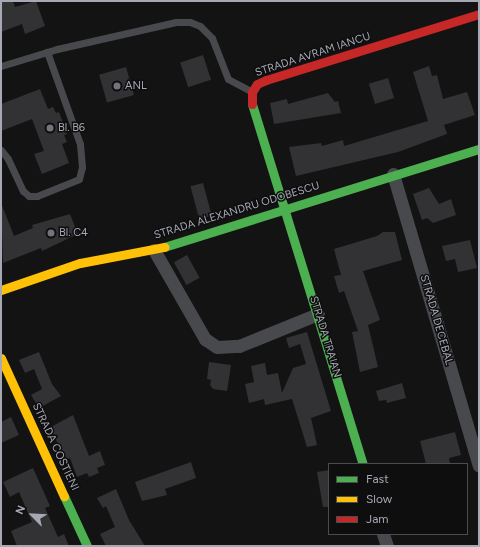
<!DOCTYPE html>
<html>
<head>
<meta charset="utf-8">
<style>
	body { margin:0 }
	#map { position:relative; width:480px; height:547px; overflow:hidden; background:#131314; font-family:Figtree,sans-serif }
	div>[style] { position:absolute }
	.building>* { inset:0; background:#323235; transform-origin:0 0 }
	.lane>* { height:7px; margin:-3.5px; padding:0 3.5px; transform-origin:3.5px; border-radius:3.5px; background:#48494c }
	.street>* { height:13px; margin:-6.5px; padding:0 6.5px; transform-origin:6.5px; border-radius:6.5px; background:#48494c }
	.fast>* { height:9px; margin:-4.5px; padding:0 4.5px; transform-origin:4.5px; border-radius:4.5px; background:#4caf50 }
	.slow>* { height:9px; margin:-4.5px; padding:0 4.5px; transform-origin:4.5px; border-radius:4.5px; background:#ffc107 }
	.jam>* { height:9px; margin:-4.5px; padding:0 4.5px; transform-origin:4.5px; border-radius:4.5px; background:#c62828 }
	.dots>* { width:11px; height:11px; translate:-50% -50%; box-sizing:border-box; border:2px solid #0e0e0f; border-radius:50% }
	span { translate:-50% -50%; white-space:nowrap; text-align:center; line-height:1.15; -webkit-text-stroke:3px #0e0e0f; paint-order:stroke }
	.street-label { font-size:11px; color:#a6a9b4 }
	.poi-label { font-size:11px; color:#a6a9b4 }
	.left { translate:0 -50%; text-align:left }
	.frame { position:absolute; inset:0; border:2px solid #a6a9b4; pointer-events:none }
	.legend { position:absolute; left:328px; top:463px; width:140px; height:72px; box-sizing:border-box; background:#0e0e0f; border:1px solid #4b4c51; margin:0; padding:5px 7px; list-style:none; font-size:12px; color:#a6a9b4 }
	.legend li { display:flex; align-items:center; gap:8px; height:20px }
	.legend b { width:20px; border:1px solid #4b4c51 }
	.north { position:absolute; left:12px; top:495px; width:40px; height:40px; -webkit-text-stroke:3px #0e0e0f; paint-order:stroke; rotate:294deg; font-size:11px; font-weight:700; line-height:16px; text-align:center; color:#a6a9b4 }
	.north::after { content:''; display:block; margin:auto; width:14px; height:18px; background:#a6a9b4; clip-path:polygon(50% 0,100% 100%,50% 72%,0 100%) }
</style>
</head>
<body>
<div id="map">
	<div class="building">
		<div style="clip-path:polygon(1px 1px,13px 1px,15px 7px,36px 1px,45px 26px,25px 34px,22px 24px,1px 32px)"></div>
		<div style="left:203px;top:55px;width:26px;height:24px;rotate:72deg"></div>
		<div style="clip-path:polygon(429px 66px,432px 76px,437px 75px,443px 99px,467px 92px,475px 115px,444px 125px,447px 134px,398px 152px,296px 176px,289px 147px,321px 143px,322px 146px,343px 140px,344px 146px,428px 121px,413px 72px)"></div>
		<div style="left:126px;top:67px;width:29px;height:28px;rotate:74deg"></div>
		<div style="left:388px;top:78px;width:21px;height:20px;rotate:73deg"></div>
		<div style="clip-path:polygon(40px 89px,48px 109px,53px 107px,56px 113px,59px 112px,67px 134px,64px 135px,67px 142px,62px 144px,69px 163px,42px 174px,34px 154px,44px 151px,32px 119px,1px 131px,1px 104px)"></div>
		<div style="clip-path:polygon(328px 93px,335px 102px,338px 101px,341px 113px,274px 124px,270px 103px,287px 99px,288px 104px)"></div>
		<div style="left:203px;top:183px;width:34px;height:13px;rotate:75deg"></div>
		<div style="clip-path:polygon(429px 188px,439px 204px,451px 199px,456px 215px,433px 223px,427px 218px,422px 220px,413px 194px)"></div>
		<div style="clip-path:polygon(1px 203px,14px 236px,33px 228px,32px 225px,70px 214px,78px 234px,42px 251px,41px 248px,3px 263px)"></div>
		<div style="clip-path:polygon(383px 232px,395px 232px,402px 260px,363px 271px,380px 320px,368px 325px,378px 367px,360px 372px,352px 332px,358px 331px,344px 291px,339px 293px,334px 276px,341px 275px,334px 249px,377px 236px)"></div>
		<div style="clip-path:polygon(470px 240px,477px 268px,458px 272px,455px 259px,446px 261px,442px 246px)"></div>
		<div style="left:187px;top:255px;width:26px;height:15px;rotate:61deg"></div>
		<div style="clip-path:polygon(307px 332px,331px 411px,311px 418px,317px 445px,307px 447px,292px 399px,265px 405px,264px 399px,249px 403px,245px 384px,254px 382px,251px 366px,265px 363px,267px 375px,278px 373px,282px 393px,293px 368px,306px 364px,300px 344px,289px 348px,286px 338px)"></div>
		<div style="clip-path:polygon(39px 352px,52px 384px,61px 396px,39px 408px,31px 395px,42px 389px,34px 369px,25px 373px,19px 360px)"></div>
		<div style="clip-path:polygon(209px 362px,231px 365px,227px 391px,213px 389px,210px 385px,211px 380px,207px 379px)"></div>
		<div style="clip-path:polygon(402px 383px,406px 398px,387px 403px,386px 400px,379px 401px,376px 391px)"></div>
		<div style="clip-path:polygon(73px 415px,89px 456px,100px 451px,105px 465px,97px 468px,99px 473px,89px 477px,87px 473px,77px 477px,70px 458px,67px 459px,49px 428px)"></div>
		<div style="clip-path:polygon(11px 417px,19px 435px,1px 443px,1px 422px)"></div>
		<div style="clip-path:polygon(455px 432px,461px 455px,449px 458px,450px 464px,426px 464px,420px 441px)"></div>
		<div style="clip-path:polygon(191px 462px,196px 478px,165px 489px,167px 495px,142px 501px,135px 482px)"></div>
		<div style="clip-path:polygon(33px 468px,50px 506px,45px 508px,58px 537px,64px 534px,69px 546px,17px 546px,11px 531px,32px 522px,19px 492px,10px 497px,3px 482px)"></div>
		<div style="clip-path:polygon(329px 470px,329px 507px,323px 507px,317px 472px)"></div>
		<div style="clip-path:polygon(116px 489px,129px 520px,145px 546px,106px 546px,100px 534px,115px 527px,106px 506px,103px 508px,97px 498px)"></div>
	</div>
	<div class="lane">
		<div style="left:1px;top:66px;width:59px;rotate:-16.9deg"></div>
		<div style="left:57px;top:49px;width:122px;rotate:-12.8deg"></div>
		<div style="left:176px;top:22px;width:14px"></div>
		<div style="left:190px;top:22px;width:11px;rotate:22deg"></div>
		<div style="left:200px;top:26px;width:17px;rotate:45deg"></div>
		<div style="left:212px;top:38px;width:44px;rotate:68.7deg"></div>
		<div style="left:228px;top:79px;width:27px;rotate:28deg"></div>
		<div style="left:1px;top:150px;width:11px;rotate:52deg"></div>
		<div style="left:8px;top:159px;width:35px;rotate:65deg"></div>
		<div style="left:23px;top:191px;width:8px;rotate:40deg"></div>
		<div style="left:29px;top:196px;width:8px"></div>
		<div style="left:37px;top:196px;width:45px;rotate:-22deg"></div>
		<div style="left:79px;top:179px;width:12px;rotate:-76deg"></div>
		<div style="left:82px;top:167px;width:23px;rotate:-95deg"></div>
		<div style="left:80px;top:144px;width:98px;rotate:-109.7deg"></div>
	</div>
	<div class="street">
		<div style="left:393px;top:174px;width:304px;rotate:73.6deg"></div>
		<div style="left:154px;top:250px;width:103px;rotate:60.2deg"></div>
		<div style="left:205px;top:339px;width:14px;rotate:34deg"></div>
		<div style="left:217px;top:347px;width:22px;rotate:-3deg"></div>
		<div style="left:239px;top:346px;width:85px;rotate:-22.1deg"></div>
		<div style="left:383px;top:534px;width:13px;rotate:72deg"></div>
	</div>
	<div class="fast">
		<div style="left:252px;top:104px;width:377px;rotate:72.9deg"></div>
		<div style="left:164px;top:247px;width:330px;rotate:-17.3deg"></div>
		<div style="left:64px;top:496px;width:55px;rotate:65.3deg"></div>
	</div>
	<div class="slow">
		<div style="left:1px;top:290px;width:83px;rotate:-18.9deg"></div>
		<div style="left:80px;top:263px;width:86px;rotate:-10.8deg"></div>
		<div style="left:1px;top:358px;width:152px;rotate:65.5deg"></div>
	</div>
	<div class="jam">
		<div style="left:252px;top:104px;width:12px;rotate:-90deg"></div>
		<div style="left:252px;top:92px;width:9px;rotate:-58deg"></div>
		<div style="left:257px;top:84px;width:10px;rotate:-24deg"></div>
		<div style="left:266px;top:80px;width:223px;rotate:-17.2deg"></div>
	</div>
	<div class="dots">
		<div style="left:117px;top:86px;background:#73747c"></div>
		<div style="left:50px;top:128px;background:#73747c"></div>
		<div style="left:51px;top:233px;background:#73747c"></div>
	</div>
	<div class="street-label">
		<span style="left:313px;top:55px;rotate:-18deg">STRADA AVRAM IANCU</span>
		<span style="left:237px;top:211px;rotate:-17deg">STRADA ALEXANDRU ODOBESCU</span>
		<span style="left:436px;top:320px;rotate:74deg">STRADA DECEBAL</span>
		<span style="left:325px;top:337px;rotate:73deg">STRADA TRAIAN</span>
		<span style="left:55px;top:447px;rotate:65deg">STRADA COSTIENI</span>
	</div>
	<div class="poi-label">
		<span class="left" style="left:125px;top:86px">ANL</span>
		<span class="left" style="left:58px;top:128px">Bl. B6</span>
		<span class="left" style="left:59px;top:233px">Bl. C4</span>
	</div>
	<div class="frame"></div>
	<ul class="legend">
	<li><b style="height:5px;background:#4caf50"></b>Fast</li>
	<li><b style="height:5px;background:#ffc107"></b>Slow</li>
	<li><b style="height:5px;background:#c62828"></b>Jam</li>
	</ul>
	<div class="north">N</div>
</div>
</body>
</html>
